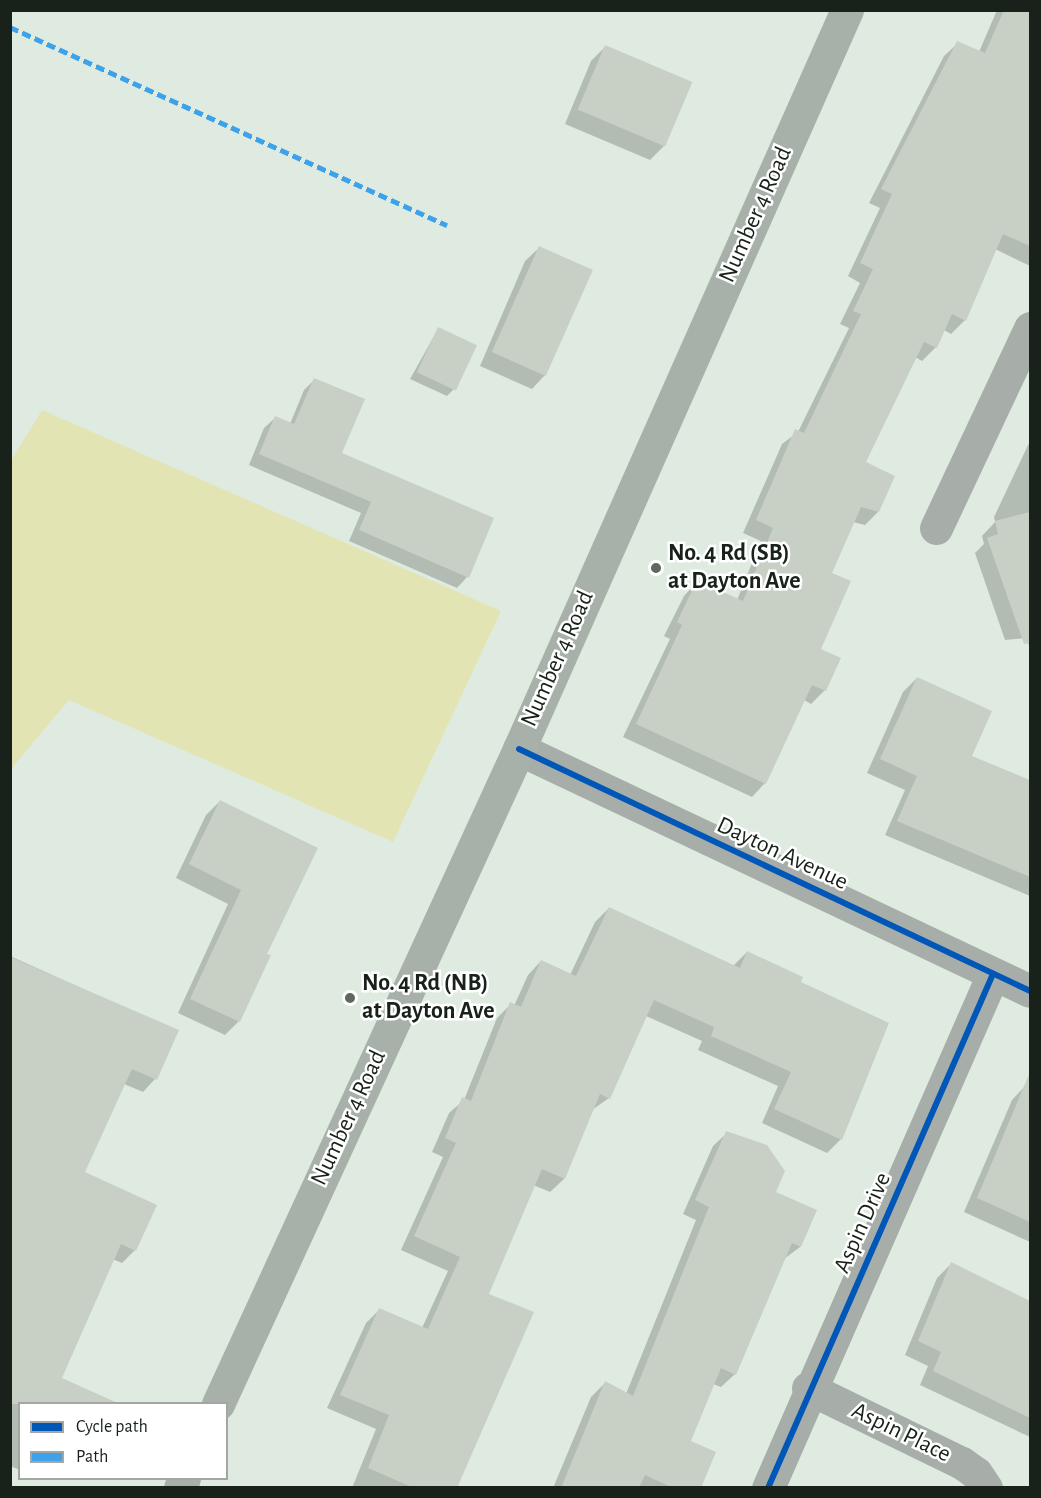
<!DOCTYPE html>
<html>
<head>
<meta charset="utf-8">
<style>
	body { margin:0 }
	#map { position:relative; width:1041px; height:1498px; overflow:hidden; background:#dfebe0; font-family:"Alegreya Sans",sans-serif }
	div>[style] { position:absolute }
	.green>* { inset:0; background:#e2e4b3 }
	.shadow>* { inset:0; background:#0003 }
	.building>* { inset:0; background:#c8d0c6; transform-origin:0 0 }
	.minor>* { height:33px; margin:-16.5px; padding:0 16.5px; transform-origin:16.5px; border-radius:16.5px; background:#a7aea9 }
	.major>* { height:33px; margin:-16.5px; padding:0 16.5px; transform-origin:16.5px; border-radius:16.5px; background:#a8b0aa }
	.quiet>* { height:4.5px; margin-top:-2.25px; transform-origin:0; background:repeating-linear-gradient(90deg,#3da2ea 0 9px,transparent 0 13.5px) }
	.cycleway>* { height:6px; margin:-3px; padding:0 3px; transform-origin:3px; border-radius:3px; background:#0057b8 }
	.dots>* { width:16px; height:16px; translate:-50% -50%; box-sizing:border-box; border:3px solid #fff; border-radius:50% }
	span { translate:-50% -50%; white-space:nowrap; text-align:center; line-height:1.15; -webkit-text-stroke:5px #fff; paint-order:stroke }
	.street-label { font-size:24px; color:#18211a }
	.poi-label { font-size:24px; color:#18211a; font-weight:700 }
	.left { translate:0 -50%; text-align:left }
	.frame { position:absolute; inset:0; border:12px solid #18211a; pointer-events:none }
	.legend { position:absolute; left:18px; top:1402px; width:210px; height:78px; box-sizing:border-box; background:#fff; border:2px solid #a3a6a3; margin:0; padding:8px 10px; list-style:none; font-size:18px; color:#18211a }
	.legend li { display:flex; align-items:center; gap:12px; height:30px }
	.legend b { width:30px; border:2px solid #a3a6a3 }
</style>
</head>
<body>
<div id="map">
	<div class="green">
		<div style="clip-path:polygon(42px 410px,501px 611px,393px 842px,69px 700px,11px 769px,11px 461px)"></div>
	</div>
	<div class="shadow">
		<div style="clip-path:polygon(997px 10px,1030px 10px,1030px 266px,995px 249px,965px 320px,951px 334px,944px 330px,936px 347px,922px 361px,915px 357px,864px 463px,878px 512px,865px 525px,853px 522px,830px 573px,819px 650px,825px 690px,811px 704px,804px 700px,765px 783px,752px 797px,623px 737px,670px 639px,664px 636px,684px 596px,697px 582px,737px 600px,761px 541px,743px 533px,782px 444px,798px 432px,849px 328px,840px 324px,860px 283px,848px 276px,880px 208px,869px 203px,944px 56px,958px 43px,979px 52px)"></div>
		<div style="clip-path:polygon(605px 47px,664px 146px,650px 160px,565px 124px,591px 61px)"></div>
		<div style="clip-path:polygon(539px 248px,545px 375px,532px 389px,480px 366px,525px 261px)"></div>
		<div style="clip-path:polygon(438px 329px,454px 389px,447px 396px,410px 379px)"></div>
		<div style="clip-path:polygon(314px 380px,340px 453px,467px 577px,457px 588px,349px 541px,361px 513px,249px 465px,264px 428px,275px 418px,290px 424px,304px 390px)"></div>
		<div style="clip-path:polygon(1030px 441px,1030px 648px,1026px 638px,1005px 640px,975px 553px,984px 544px,982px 536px,995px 522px,994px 517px)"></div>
		<div style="clip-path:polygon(917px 678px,970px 756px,1030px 781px,1030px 896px,885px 835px,905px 790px,867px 773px,903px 692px)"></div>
		<div style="clip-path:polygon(220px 801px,265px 954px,239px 1021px,225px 1035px,178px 1013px,228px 904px,176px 878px,206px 815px)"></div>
		<div style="clip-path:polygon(609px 908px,733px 966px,747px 952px,800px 982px,841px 1139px,827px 1153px,762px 1123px,778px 1086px,698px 1050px,702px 1041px,646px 1016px,609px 1098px,592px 1110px,564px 1179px,550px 1192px,533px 1185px,487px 1294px,455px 1488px,352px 1488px,376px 1429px,327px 1408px,366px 1323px,380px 1309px,422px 1328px,448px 1271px,401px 1250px,443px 1157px,432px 1152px,449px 1113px,464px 1100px,497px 1018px,511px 1004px,514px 1006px,528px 975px,541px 961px,570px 975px,595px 922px)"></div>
		<div style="clip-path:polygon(10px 956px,177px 1031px,155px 1079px,143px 1092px,124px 1084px,84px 1173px,135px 1250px,122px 1263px,112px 1259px,20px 1404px,20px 1470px,10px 1466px)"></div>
		<div style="clip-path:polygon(1025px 1086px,1030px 1089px,1030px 1242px,964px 1212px,1012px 1100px)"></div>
		<div style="clip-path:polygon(727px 1133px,774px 1193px,815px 1211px,800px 1247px,784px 1259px,735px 1374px,721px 1387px,713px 1384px,689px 1442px,699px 1488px,553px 1488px,591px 1397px,605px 1383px,626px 1394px,696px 1220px,683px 1214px,713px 1146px)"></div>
		<div style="clip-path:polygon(951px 1264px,1030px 1302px,1030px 1437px,920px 1385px,928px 1366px,905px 1355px,937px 1278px)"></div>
	</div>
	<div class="building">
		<div style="clip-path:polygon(1004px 10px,1030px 10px,1030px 246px,1003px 234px,966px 321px,952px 314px,937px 348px,924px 342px,866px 462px,895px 476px,879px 512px,861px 507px,832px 573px,851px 581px,821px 649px,841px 658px,826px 691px,812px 685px,766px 784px,636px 724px,682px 625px,677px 622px,697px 580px,743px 601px,773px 528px,756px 520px,795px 429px,804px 433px,861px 314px,853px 311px,873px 269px,860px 263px,892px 194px,881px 189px,957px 41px,985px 53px)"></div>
		<div style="left:605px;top:45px;width:95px;height:70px;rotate:23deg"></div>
		<div style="left:539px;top:246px;width:59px;height:116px;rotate:24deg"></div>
		<div style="left:438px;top:327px;width:43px;height:50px;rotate:25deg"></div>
		<div style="clip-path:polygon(314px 378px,365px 399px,342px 453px,494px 518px,469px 578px,359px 530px,371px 502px,259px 454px,275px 416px,294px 424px)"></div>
		<div style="clip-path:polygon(1030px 512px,1030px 643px,1024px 644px,987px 538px,998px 534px,995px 521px)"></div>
		<div style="clip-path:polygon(917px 677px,992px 711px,972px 756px,1030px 780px,1030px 877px,897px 821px,917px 776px,880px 759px)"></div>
		<div style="clip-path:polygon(220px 800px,318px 848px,267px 954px,271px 955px,240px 1022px,190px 999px,241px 890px,189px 864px)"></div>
		<div style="clip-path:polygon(609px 907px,740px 968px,747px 951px,803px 977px,801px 982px,889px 1023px,842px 1140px,774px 1109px,791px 1072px,711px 1036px,714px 1027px,654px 1000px,610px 1099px,600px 1094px,565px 1179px,542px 1169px,489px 1294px,534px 1312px,457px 1488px,414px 1488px,368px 1468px,389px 1415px,340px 1395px,379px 1308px,428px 1329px,460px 1257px,414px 1236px,456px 1143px,445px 1138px,462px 1097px,471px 1101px,510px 1002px,521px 1007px,541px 960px,576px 976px)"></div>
		<div style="clip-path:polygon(10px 957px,179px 1030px,157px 1080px,132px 1069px,85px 1172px,157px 1205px,136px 1251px,121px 1244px,62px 1378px,120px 1404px,10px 1404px)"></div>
		<div style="clip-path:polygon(1030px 1072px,1030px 1222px,977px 1198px)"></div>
		<div style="clip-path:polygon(726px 1131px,767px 1145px,785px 1171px,776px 1192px,817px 1210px,801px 1247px,792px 1243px,736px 1375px,721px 1368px,691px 1441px,716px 1452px,701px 1488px,673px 1488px,645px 1475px,639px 1488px,561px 1488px,605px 1381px,633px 1396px,709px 1207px,695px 1200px)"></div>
		<div style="clip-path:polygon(951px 1262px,1030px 1301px,1030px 1418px,933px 1371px,941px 1352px,918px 1341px)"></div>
	</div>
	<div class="minor">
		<div style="left:936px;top:528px;width:221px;rotate:-64.8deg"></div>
		<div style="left:519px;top:749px;width:565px;rotate:25.34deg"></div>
		<div style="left:808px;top:1388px;width:171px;rotate:26deg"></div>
		<div style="left:962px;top:1463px;width:17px;rotate:36deg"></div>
		<div style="left:976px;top:1473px;width:18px;rotate:56deg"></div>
		<div style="left:768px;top:1488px;width:561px;rotate:-66.36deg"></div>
	</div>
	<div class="major">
		<div style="left:218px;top:1404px;width:721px;rotate:-65.32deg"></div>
		<div style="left:519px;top:749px;width:809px;rotate:-66.07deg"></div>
		<div style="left:180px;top:1488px;width:11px;rotate:-68deg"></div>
	</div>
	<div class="quiet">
		<div style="left:10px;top:27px;width:480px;rotate:24.4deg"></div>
	</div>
	<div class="cycleway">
		<div style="left:519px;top:749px;width:565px;rotate:25.34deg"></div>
		<div style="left:768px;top:1488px;width:561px;rotate:-66.36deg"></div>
	</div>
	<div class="dots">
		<div style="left:656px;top:568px;background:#5e685f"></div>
		<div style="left:350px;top:998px;background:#5e685f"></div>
	</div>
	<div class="street-label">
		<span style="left:756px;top:215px;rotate:-66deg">Number 4 Road</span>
		<span style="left:558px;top:659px;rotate:-66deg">Number 4 Road</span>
		<span style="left:782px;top:854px;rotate:25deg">Dayton Avenue</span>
		<span style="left:349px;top:1118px;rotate:-65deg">Number 4 Road</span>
		<span style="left:863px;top:1223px;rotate:-66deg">Aspin Drive</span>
		<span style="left:901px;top:1433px;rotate:26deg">Aspin Place</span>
	</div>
	<div class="poi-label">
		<span class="left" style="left:668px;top:568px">No. 4 Rd (SB)<br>at Dayton Ave</span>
		<span class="left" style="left:362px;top:998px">No. 4 Rd (NB)<br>at Dayton Ave</span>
	</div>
	<div class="frame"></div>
	<ul class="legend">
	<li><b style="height:8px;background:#0057b8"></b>Cycle path</li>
	<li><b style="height:8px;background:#3da2ea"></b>Path</li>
	</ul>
</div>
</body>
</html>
